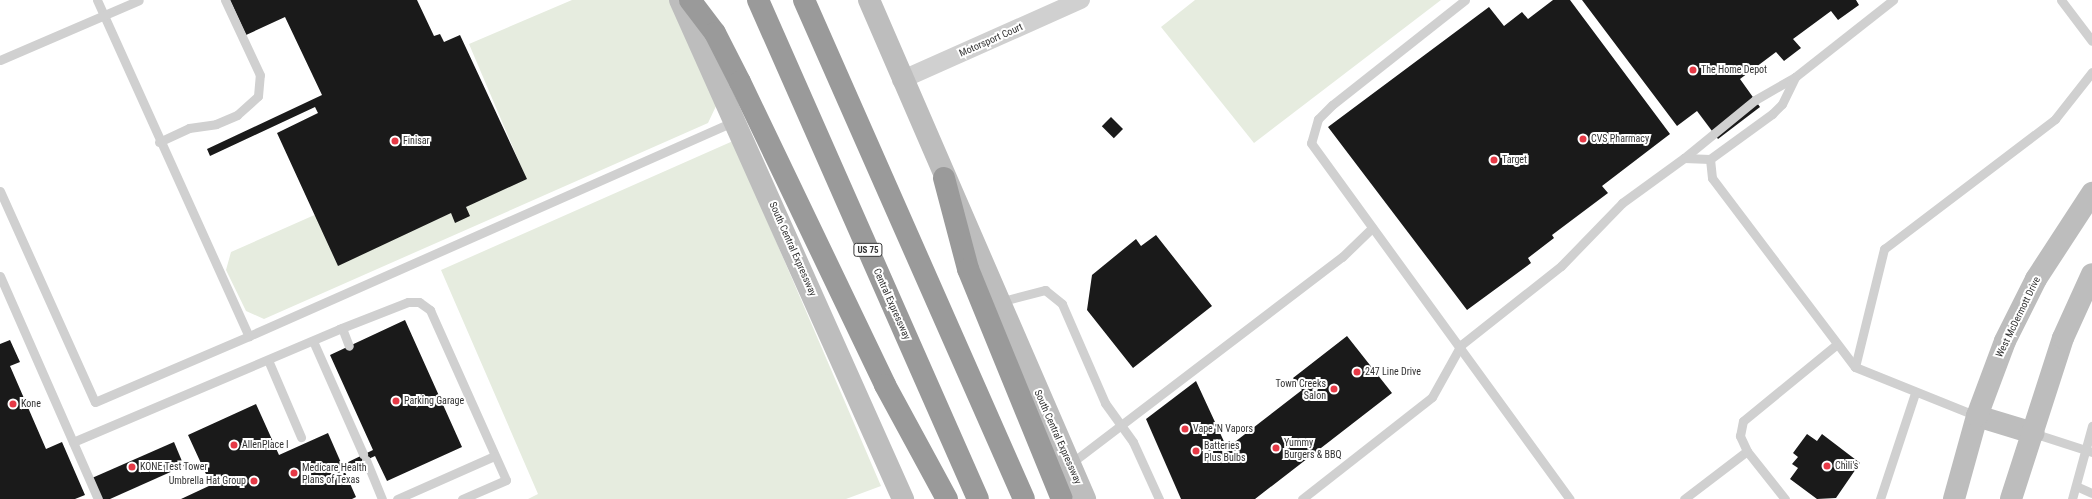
<!DOCTYPE html>
<html>
<head>
<meta charset="utf-8">
<style>
	body { margin:0 }
	#map { position:relative; width:2092px; height:499px; overflow:hidden; background:#fff; font-family:"Roboto Condensed",sans-serif }
	div>[style] { position:absolute }
	.green>* { inset:0; background:#e6ecdf }
	.building>* { inset:0; background:#1a1a1a; transform-origin:0 0 }
	.service>* { height:9px; margin:-4.5px; padding:0 4.5px; transform-origin:4.5px; border-radius:4.5px; background:#d0d0d0 }
	.minor>* { height:18px; margin:-9px; padding:0 9px; transform-origin:9px; border-radius:9px; background:#d0d0d0 }
	.secondary>* { height:22px; margin:-11px; padding:0 11px; transform-origin:11px; border-radius:11px; background:#bdbdbd }
	.motorway>* { height:22px; margin:-11px; padding:0 11px; transform-origin:11px; border-radius:11px; background:#9a9a9a }
	.dots>* { width:11px; height:11px; translate:-50% -50%; box-sizing:border-box; border:2px solid #fff; border-radius:50% }
	span { translate:-50% -50%; white-space:nowrap; text-align:center; line-height:1.15; -webkit-text-stroke:4px #fff; paint-order:stroke }
	.shield-label span { padding:1px 3px; background:#fff; border:1px solid; border-radius:3px; -webkit-text-stroke-width:0 }
	.shield-label { font-size:9px; color:#333; font-weight:700 }
	.street-label { font-size:10px; color:#333 }
	.poi-label { font-size:10px; color:#333 }
	.left { translate:0 -50%; text-align:left }
	.right { translate:-100% -50%; text-align:right }
</style>
</head>
<body>
<div id="map">
	<div class="green">
		<div style="clip-path:polygon(572px 0,672px 0,717px 104px,708px 123px,264px 319px,246px 311px,226px 270px,231px 252px,319px 213px,526px 178px,469px 44px)"></div>
		<div style="clip-path:polygon(1195px 0,1441px 0,1254px 143px,1161px 27px)"></div>
		<div style="clip-path:polygon(733px 141px,881px 486px,846px 499px,528px 499px,538px 494px,441px 270px)"></div>
	</div>
	<div class="building">
		<div style="clip-path:polygon(230px 0,417px 0,434px 36px,440px 34px,444px 42px,460px 35px,527px 179px,466px 207px,470px 216px,455px 223px,451px 213px,338px 266px,277px 133px,318px 113px,315px 107px,210px 156px,207px 149px,322px 95px,285px 17px,246px 35px)"></div>
		<div style="clip-path:polygon(1553px 0,1570px 0,1670px 134px,1602px 186px,1608px 193px,1552px 235px,1554px 238px,1528px 258px,1531px 263px,1467px 310px,1328px 127px,1489px 7px,1504px 26px,1522px 12px,1528px 19px)"></div>
		<div style="clip-path:polygon(1582px 0,1856px 0,1859px 5px,1838px 20px,1831px 11px,1793px 39px,1801px 48px,1784px 61px,1776px 52px,1740px 79px,1760px 107px,1718px 139px,1697px 111px,1677px 126px)"></div>
		<div style="left:1111px;top:117px;width:17px;height:13px;rotate:45deg"></div>
		<div style="clip-path:polygon(1156px 235px,1212px 306px,1133px 368px,1087px 310px,1092px 275px,1136px 239px,1141px 246px)"></div>
		<div style="clip-path:polygon(405px 320px,462px 447px,387px 481px,375px 456px,344px 470px,356px 497px,352px 499px,181px 499px,211px 485px,188px 435px,256px 404px,279px 455px,328px 433px,342px 465px,373px 450px,330px 355px)"></div>
		<div style="clip-path:polygon(1347px 336px,1392px 393px,1255px 499px,1181px 499px,1146px 419px,1196px 381px,1227px 448px,1302px 390px,1293px 378px)"></div>
		<div style="clip-path:polygon(10px 340px,20px 362px,10px 366px,46px 449px,62px 442px,85px 495px,75px 499px,0 499px,0 344px)"></div>
		<div style="clip-path:polygon(1807px 434px,1817px 441px,1822px 434px,1860px 463px,1836px 498px,1817px 499px,1790px 479px,1798px 468px,1792px 464px,1798px 457px,1793px 453px)"></div>
		<div style="clip-path:polygon(174px 442px,184px 466px,110px 499px,101px 499px,92px 478px)"></div>
	</div>
	<div class="service">
		<div style="left:97px;top:0;width:369px;rotate:65.7deg"></div>
		<div style="left:249px;top:336px;width:531px;rotate:-23.86deg"></div>
		<div style="left:1465px;top:0;width:169px;rotate:141.7deg"></div>
		<div style="left:1332px;top:105px;width:20px;rotate:135deg"></div>
		<div style="left:1318px;top:119px;width:25px;rotate:106deg"></div>
		<div style="left:1311px;top:143px;width:440px;rotate:54deg"></div>
		<div style="left:2061px;top:0;width:51px;rotate:52.9deg"></div>
		<div style="left:0;top:60px;width:151px;rotate:-23.3deg"></div>
		<div style="left:159px;top:142px;width:33px;rotate:-25deg"></div>
		<div style="left:189px;top:128px;width:27px;rotate:-8deg"></div>
		<div style="left:216px;top:124px;width:23px;rotate:-23deg"></div>
		<div style="left:237px;top:115px;width:28px;rotate:-42deg"></div>
		<div style="left:258px;top:96px;width:21px;rotate:-85deg"></div>
		<div style="left:260px;top:75px;width:83px;rotate:-115deg"></div>
		<div style="left:1684px;top:158px;width:92px;rotate:-39.2deg"></div>
		<div style="left:1755px;top:100px;width:46px;rotate:-29.9deg"></div>
		<div style="left:1710px;top:159px;width:19px;rotate:84deg"></div>
		<div style="left:1712px;top:178px;width:237px;rotate:52.9deg"></div>
		<div style="left:1855px;top:367px;width:131px;rotate:21.9deg"></div>
		<div style="left:0;top:191px;width:231px;rotate:65.8deg"></div>
		<div style="left:95px;top:402px;width:168px;rotate:-23.2deg"></div>
		<div style="left:0;top:276px;width:244px;rotate:66.3deg"></div>
		<div style="left:999px;top:302px;width:48px;rotate:-14.6deg"></div>
		<div style="left:1045px;top:290px;width:22px;rotate:39deg"></div>
		<div style="left:1062px;top:304px;width:108px;rotate:66.5deg"></div>
		<div style="left:1105px;top:403px;width:48px;rotate:54.3deg"></div>
		<div style="left:1133px;top:442px;width:63px;rotate:65.5deg"></div>
		<div style="left:342px;top:328px;width:19px;rotate:69deg"></div>
		<div style="left:313px;top:341px;width:124px;rotate:66.1deg"></div>
		<div style="left:268px;top:360px;width:84px;rotate:66.8deg"></div>
		<div style="left:1855px;top:367px;width:122px;rotate:-76.2deg"></div>
		<div style="left:1884px;top:249px;width:215px;rotate:-37.2deg"></div>
		<div style="left:2055px;top:119px;width:60px;rotate:-51.8deg"></div>
		<div style="left:2033px;top:433px;width:62px;rotate:17.9deg"></div>
		<div style="left:73px;top:442px;width:289px;rotate:-23deg"></div>
		<div style="left:339px;top:329px;width:74px;rotate:-21.4deg"></div>
		<div style="left:408px;top:302px;width:11px"></div>
		<div style="left:419px;top:302px;width:14px;rotate:36deg"></div>
		<div style="left:430px;top:310px;width:186px;rotate:65.9deg"></div>
		<div style="left:506px;top:480px;width:48px;rotate:156.6deg"></div>
		<div style="left:366px;top:460px;width:42px;rotate:67.7deg"></div>
		<div style="left:1070px;top:464px;width:342px;rotate:-37.3deg"></div>
		<div style="left:1342px;top:257px;width:42px;rotate:-44deg"></div>
		<div style="left:2076px;top:486px;width:17px;rotate:24deg"></div>
		<div style="left:397px;top:499px;width:106px;rotate:-23.9deg"></div>
		<div style="left:1302px;top:499px;width:165px;rotate:-38.1deg"></div>
		<div style="left:1432px;top:397px;width:60px;rotate:-60.9deg"></div>
		<div style="left:1461px;top:345px;width:127px;rotate:-38.3deg"></div>
		<div style="left:1561px;top:266px;width:88px;rotate:-45.9deg"></div>
		<div style="left:1622px;top:203px;width:77px;rotate:-36deg"></div>
		<div style="left:1684px;top:158px;width:26px;rotate:2deg"></div>
		<div style="left:1710px;top:159px;width:77px;rotate:-36deg"></div>
		<div style="left:1772px;top:114px;width:14px;rotate:-45deg"></div>
		<div style="left:1782px;top:104px;width:30px;rotate:-64deg"></div>
		<div style="left:1795px;top:77px;width:125px;rotate:-38.2deg"></div>
		<div style="left:1684px;top:499px;width:79px;rotate:-37.3deg"></div>
		<div style="left:1785px;top:499px;width:61px;rotate:-128.4deg"></div>
		<div style="left:1747px;top:451px;width:17px;rotate:-115deg"></div>
		<div style="left:1740px;top:436px;width:15px;rotate:-79deg"></div>
		<div style="left:1743px;top:421px;width:120px;rotate:-39.3deg"></div>
		<div style="left:1880px;top:499px;width:112px;rotate:-71.7deg"></div>
		<div style="left:2072px;top:499px;width:76px;rotate:-74.7deg"></div>
	</div>
	<div class="minor">
		<div style="left:901px;top:80px;width:197px;rotate:-24deg"></div>
	</div>
	<div class="secondary">
		<div style="left:680px;top:0;width:547px;rotate:65.92deg"></div>
		<div style="left:869px;top:0;width:544px;rotate:66.59deg"></div>
		<div style="left:1977px;top:416px;width:59px;rotate:16.9deg"></div>
		<div style="left:1954px;top:499px;width:86px;rotate:-74.5deg"></div>
		<div style="left:1977px;top:416px;width:80px;rotate:-69.5deg"></div>
		<div style="left:2005px;top:341px;width:69px;rotate:-63.4deg"></div>
		<div style="left:2036px;top:279px;width:103px;rotate:-56.9deg"></div>
		<div style="left:2011px;top:499px;width:169px;rotate:-72.1deg"></div>
		<div style="left:2063px;top:338px;width:70px;rotate:-65.6deg"></div>
	</div>
	<div class="motorway">
		<div style="left:690px;top:0;width:41px;rotate:52.9deg"></div>
		<div style="left:715px;top:33px;width:55px;rotate:63deg"></div>
		<div style="left:740px;top:82px;width:336px;rotate:64.4deg"></div>
		<div style="left:885px;top:385px;width:130px;rotate:61.5deg"></div>
		<div style="left:758px;top:0;width:545px;rotate:66.21deg"></div>
		<div style="left:804px;top:0;width:545px;rotate:66.21deg"></div>
		<div style="left:944px;top:178px;width:94px;rotate:75.2deg"></div>
		<div style="left:968px;top:269px;width:248px;rotate:67.8deg"></div>
	</div>
	<div class="dots">
		<div style="left:1693px;top:70px;background:#e63946"></div>
		<div style="left:1583px;top:139px;background:#e63946"></div>
		<div style="left:395px;top:141px;background:#e63946"></div>
		<div style="left:1494px;top:160px;background:#e63946"></div>
		<div style="left:1357px;top:372px;background:#e63946"></div>
		<div style="left:1334px;top:389px;background:#e63946"></div>
		<div style="left:396px;top:401px;background:#e63946"></div>
		<div style="left:13px;top:404px;background:#e63946"></div>
		<div style="left:1185px;top:429px;background:#e63946"></div>
		<div style="left:234px;top:445px;background:#e63946"></div>
		<div style="left:1276px;top:448px;background:#e63946"></div>
		<div style="left:1196px;top:451px;background:#e63946"></div>
		<div style="left:1827px;top:466px;background:#e63946"></div>
		<div style="left:132px;top:467px;background:#e63946"></div>
		<div style="left:294px;top:473px;background:#e63946"></div>
		<div style="left:254px;top:481px;background:#e63946"></div>
	</div>
	<div class="shield-label">
		<span style="left:868px;top:250px">US 75</span>
	</div>
	<div class="street-label">
		<span style="left:991px;top:40px;rotate:-24deg">Motorsport Court</span>
		<span style="left:793px;top:249px;rotate:66deg">South Central Expressway</span>
		<span style="left:892px;top:304px;rotate:66deg">Central Expressway</span>
		<span style="left:2018px;top:317px;rotate:-64deg">West McDermott Drive</span>
		<span style="left:1058px;top:437px;rotate:66deg">South Central Expressway</span>
	</div>
	<div class="poi-label">
		<span class="left" style="left:1701px;top:70px">The Home Depot</span>
		<span class="left" style="left:1591px;top:139px">CVS Pharmacy</span>
		<span class="left" style="left:403px;top:141px">Finisar</span>
		<span class="left" style="left:1502px;top:160px">Target</span>
		<span class="left" style="left:1365px;top:372px">247 Line Drive</span>
		<span class="right" style="left:1326px;top:389px">Town Creeks<br>Salon</span>
		<span class="left" style="left:404px;top:401px">Parking Garage</span>
		<span class="left" style="left:21px;top:404px">Kone</span>
		<span class="left" style="left:1193px;top:429px">Vape 'N Vapors</span>
		<span class="left" style="left:1284px;top:448px">Yummy<br>Burgers &amp; BBQ</span>
		<span class="left" style="left:242px;top:445px">AllenPlace I</span>
		<span class="left" style="left:1204px;top:451px">Batteries<br>Plus Bulbs</span>
		<span class="left" style="left:1835px;top:466px">Chili's</span>
		<span class="left" style="left:140px;top:467px">KONE Test Tower</span>
		<span class="left" style="left:302px;top:473px">Medicare Health<br>Plans of Texas</span>
		<span class="right" style="left:246px;top:481px">Umbrella Hat Group</span>
	</div>
</div>
</body>
</html>
